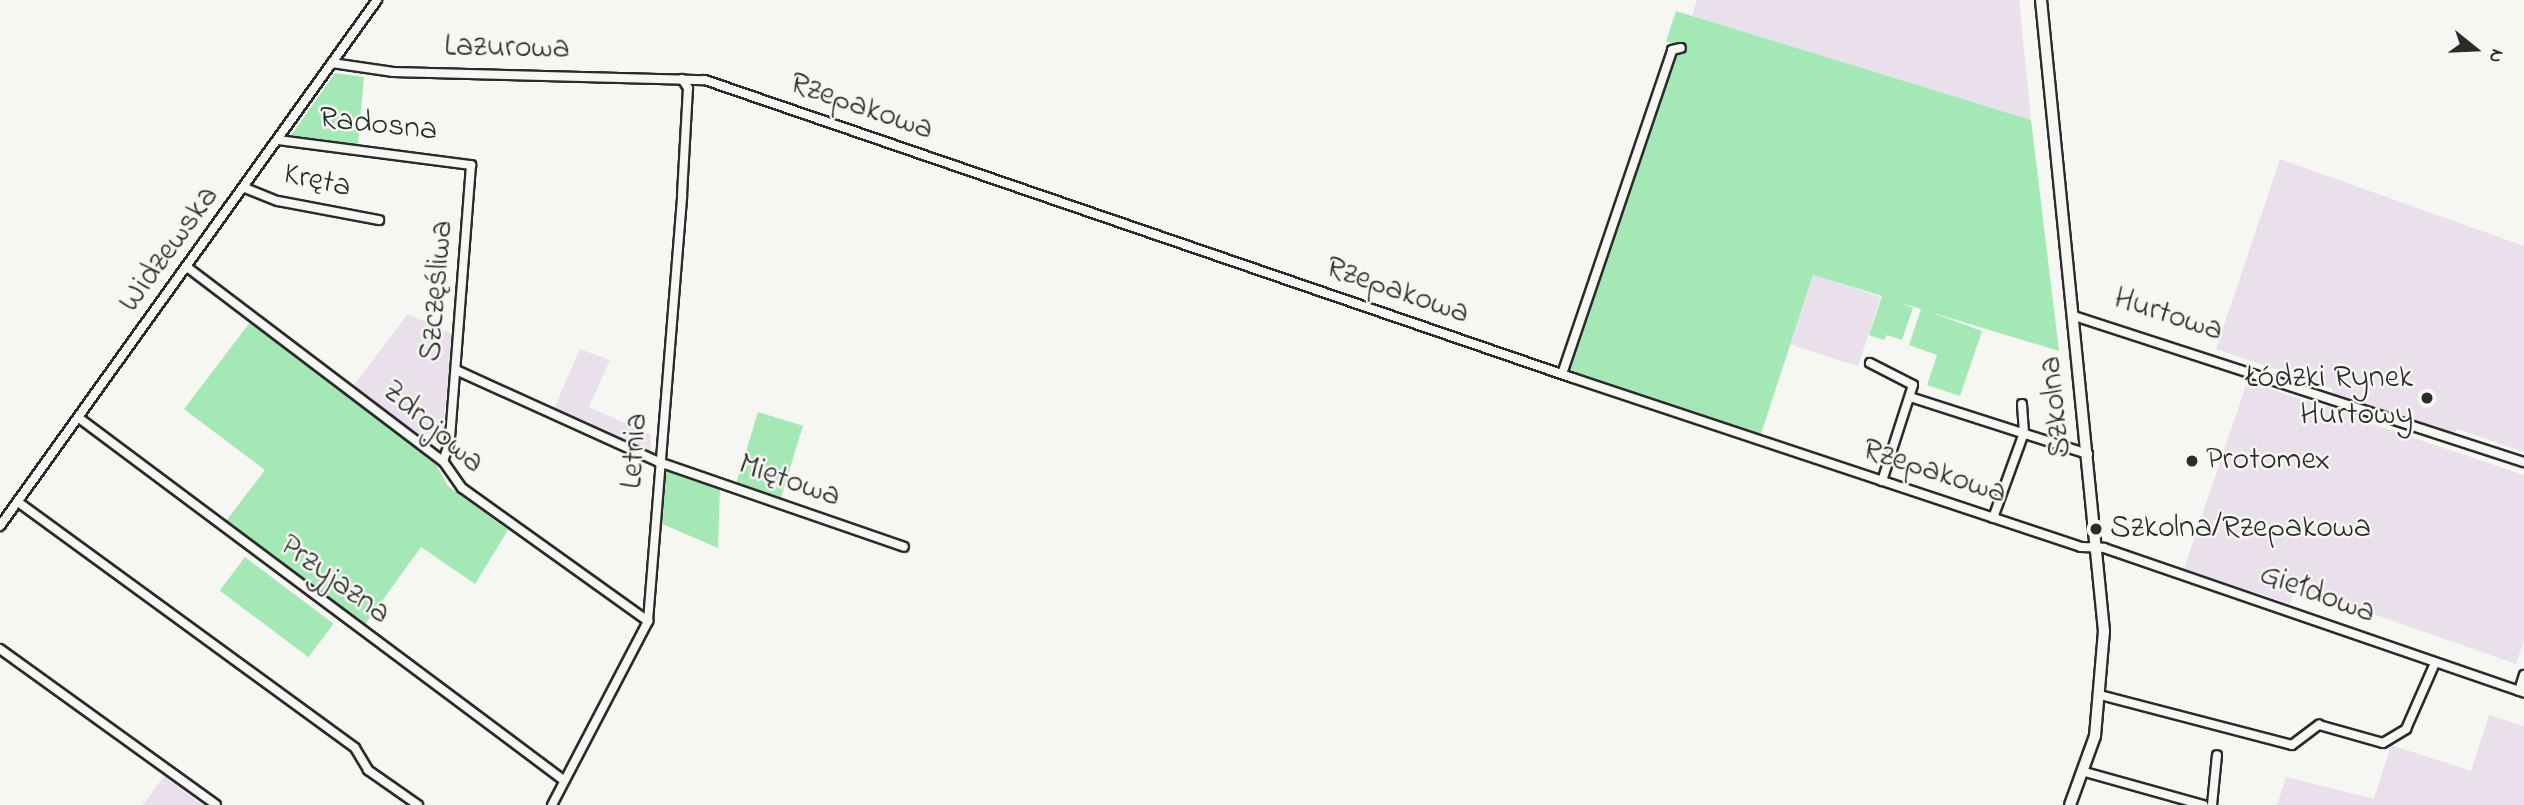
<!DOCTYPE html>
<html>
<head>
<meta charset="utf-8">
<style>
	body { margin:0 }
	#map { position:relative; width:2524px; height:805px; overflow:hidden; background:#f6f6f2; font-family:"Indie Flower",sans-serif }
	div>[style] { position:absolute }
	.built>* { inset:0; background:#e9e0eb; transform-origin:0 0 }
	.green>* { inset:0; background:#a4e9b5; transform-origin:0 0 }
	.roads { filter:drop-shadow(2px 0 #2b2b2b) drop-shadow(-2px 0 #2b2b2b) drop-shadow(0 2px #2b2b2b) drop-shadow(0 -2px #2b2b2b) }
	.street>* { height:8px; margin:-4px; padding:0 4px; transform-origin:4px; border-radius:4px; background:#f6f6f2 }
	.secondary>* { height:10px; margin:-5px; padding:0 5px; transform-origin:5px; border-radius:5px; background:#f6f6f2 }
	.dots>* { width:19px; height:19px; translate:-50% -50%; box-sizing:border-box; border:4px solid #f6f6f2; border-radius:50% }
	span { translate:-50% -50%; white-space:nowrap; text-align:center; line-height:1.15; -webkit-text-stroke:5px #f6f6f2; paint-order:stroke }
	.street-label { font-size:32px; color:#2b2b2b }
	.poi-label { font-size:32px; color:#2b2b2b }
	.right { translate:-100% -50%; text-align:right }
	.left { translate:0 -50%; text-align:left }
	.north { position:absolute; left:2440px; top:14px; width:70px; height:70px; -webkit-text-stroke:5px #f6f6f2; paint-order:stroke; rotate:108deg; font-size:19px; font-weight:700; line-height:28px; text-align:center; color:#2b2b2b }
	.north::after { content:''; display:block; margin:auto; width:24px; height:32px; background:#2b2b2b; clip-path:polygon(50% 0,100% 100%,50% 72%,0 100%) }
</style>
</head>
<body>
<div id="map">
	<div class="built">
		<div style="clip-path:polygon(1697px 0,2019px 0,2031px 120px,1692px 16px)"></div>
		<div style="clip-path:polygon(2280px 159px,2524px 246px,2524px 452px,2457px 429px,2451px 442px,2369px 417px,2355px 418px,2524px 475px,2524px 640px,2516px 664px,2296px 587px,2290px 604px,2184px 569px,2247px 382px,2327px 407px,2333px 389px,2216px 349px)"></div>
		<div style="left:1813px;top:275px;width:71px;height:73px;rotate:18deg"></div>
		<div style="clip-path:polygon(408px 314px,452px 334px,443px 429px,421px 437px,353px 386px)"></div>
		<div style="clip-path:polygon(580px 349px,610px 360px,589px 407px,651px 435px,650px 455px,553px 411px)"></div>
		<div style="clip-path:polygon(2489px 715px,2524px 726px,2524px 805px,2277px 805px,2286px 777px,2374px 799px,2391px 745px,2471px 771px)"></div>
		<div style="clip-path:polygon(164px 776px,186px 793px,203px 805px,143px 805px)"></div>
	</div>
	<div class="green">
		<div style="clip-path:polygon(1676px 11px,2031px 120px,2059px 351px,1930px 312px,1982px 331px,1960px 396px,1927px 385px,1937px 355px,1909px 345px,1921px 309px,1901px 303px,1913px 308px,1902px 340px,1887px 335px,1884px 340px,1869px 335px,1882px 296px,1813px 275px,1760px 437px,1569px 374px,1679px 46px,1666px 41px)"></div>
		<div style="clip-path:polygon(335px 73px,364px 77px,358px 145px,290px 137px)"></div>
		<div style="clip-path:polygon(251px 321px,407px 438px,434px 461px,448px 486px,508px 530px,475px 584px,421px 547px,364px 626px,226px 521px,265px 470px,184px 409px)"></div>
		<div style="left:758px;top:412px;width:47px;height:76px;rotate:17deg"></div>
		<div style="clip-path:polygon(663px 470px,720px 488px,718px 548px,660px 523px)"></div>
		<div style="left:245px;top:557px;width:111px;height:42px;rotate:37deg"></div>
	</div>
	<div class="roads">
		<div class="street">
			<div style="left:332px;top:63px;width:62px;rotate:8.4deg"></div>
			<div style="left:393px;top:72px;width:312px;rotate:1.5deg"></div>
			<div style="left:705px;top:80px;width:918px;rotate:18.95deg"></div>
			<div style="left:1573px;top:378px;width:535px;rotate:18.4deg"></div>
			<div style="left:2081px;top:547px;width:23px;rotate:2deg"></div>
			<div style="left:2104px;top:548px;width:444px;rotate:19deg"></div>
			<div style="left:278px;top:140px;width:195px;rotate:7.4deg"></div>
			<div style="left:471px;top:165px;width:277px;rotate:94.4deg"></div>
			<div style="left:450px;top:441px;width:21px;rotate:109deg"></div>
			<div style="left:245px;top:188px;width:35px;rotate:22deg"></div>
			<div style="left:278px;top:201px;width:103px;rotate:10.7deg"></div>
			<div style="left:187px;top:267px;width:321px;rotate:37.2deg"></div>
			<div style="left:443px;top:461px;width:33px;rotate:55deg"></div>
			<div style="left:462px;top:488px;width:229px;rotate:35.6deg"></div>
			<div style="left:2074px;top:316px;width:473px;rotate:18deg"></div>
			<div style="left:1870px;top:363px;width:48px;rotate:27.1deg"></div>
			<div style="left:1913px;top:385px;width:101px;rotate:107.9deg"></div>
			<div style="left:456px;top:370px;width:223px;rotate:24.4deg"></div>
			<div style="left:659px;top:462px;width:259px;rotate:19.1deg"></div>
			<div style="left:1562px;top:374px;width:342px;rotate:-71.2deg"></div>
			<div style="left:1672px;top:50px;width:9px;rotate:-13deg"></div>
			<div style="left:1910px;top:397px;width:187px;rotate:17.8deg"></div>
			<div style="left:79px;top:418px;width:603px;rotate:36.77deg"></div>
			<div style="left:18px;top:502px;width:417px;rotate:36.1deg"></div>
			<div style="left:355px;top:748px;width:26px;rotate:59deg"></div>
			<div style="left:368px;top:770px;width:61px;rotate:35deg"></div>
			<div style="left:1993px;top:518px;width:90px;rotate:-70deg"></div>
			<div style="left:2024px;top:433px;width:29px;rotate:-94deg"></div>
			<div style="left:0;top:526px;width:647px;rotate:-54.37deg"></div>
			<div style="left:0;top:649px;width:266px;rotate:35.8deg"></div>
			<div style="left:2519px;top:691px;width:17px;rotate:-73deg"></div>
			<div style="left:2100px;top:695px;width:198px;rotate:14.6deg"></div>
			<div style="left:2292px;top:745px;width:34px;rotate:-37deg"></div>
			<div style="left:2319px;top:725px;width:66px;rotate:15.7deg"></div>
			<div style="left:2383px;top:743px;width:27px;rotate:-31deg"></div>
			<div style="left:2406px;top:729px;width:72px;rotate:-66.3deg"></div>
			<div style="left:2085px;top:772px;width:123px;rotate:15.6deg"></div>
			<div style="left:552px;top:805px;width:208px;rotate:-62.4deg"></div>
			<div style="left:648px;top:621px;width:427px;rotate:-85.4deg"></div>
			<div style="left:682px;top:195px;width:107px;rotate:-86.8deg"></div>
			<div style="left:688px;top:88px;width:11px;rotate:-124deg"></div>
			<div style="left:2212px;top:805px;width:50px;rotate:-84.3deg"></div>
		</div>
		<div class="secondary">
			<div style="left:2041px;top:0;width:634px;rotate:84.3deg"></div>
			<div style="left:2104px;top:631px;width:105px;rotate:94.9deg"></div>
			<div style="left:2095px;top:736px;width:73px;rotate:109.9deg"></div>
		</div>
	</div>
	<div class="dots">
		<div style="left:2427px;top:398px;background:#2b2b2b"></div>
		<div style="left:2192px;top:461px;background:#2b2b2b"></div>
		<div style="left:2096px;top:529px;background:#2b2b2b"></div>
	</div>
	<div class="street-label">
		<span style="left:507px;top:49px;rotate:1deg">Lazurowa</span>
		<span style="left:861px;top:108px;rotate:19deg">Rzepakowa</span>
		<span style="left:378px;top:126px;rotate:6deg">Radosna</span>
		<span style="left:317px;top:182px;rotate:12deg">Kręta</span>
		<span style="left:170px;top:250px;rotate:-54deg">Widzewska</span>
		<span style="left:438px;top:291px;rotate:-85deg">Szczęśliwa</span>
		<span style="left:1397px;top:292px;rotate:19deg">Rzepakowa</span>
		<span style="left:2168px;top:316px;rotate:18deg">Hurtowa</span>
		<span style="left:2057px;top:407px;rotate:-96deg">Szkolna</span>
		<span style="left:432px;top:428px;rotate:41deg">Zdrojowa</span>
		<span style="left:636px;top:451px;rotate:-86deg">Letnia</span>
		<span style="left:1934px;top:473px;rotate:18deg">Rzepakowa</span>
		<span style="left:789px;top:482px;rotate:19deg">Miętowa</span>
		<span style="left:334px;top:581px;rotate:36deg">Przyjazna</span>
		<span style="left:2317px;top:595px;rotate:20deg">Giełdowa</span>
	</div>
	<div class="poi-label">
		<span class="right" style="left:2413px;top:398px">Łódzki Rynek<br>Hurtowy</span>
		<span class="left" style="left:2206px;top:461px">Protomex</span>
		<span class="left" style="left:2110px;top:529px">Szkolna/Rzepakowa</span>
	</div>
	<div class="north">N</div>
</div>
</body>
</html>
